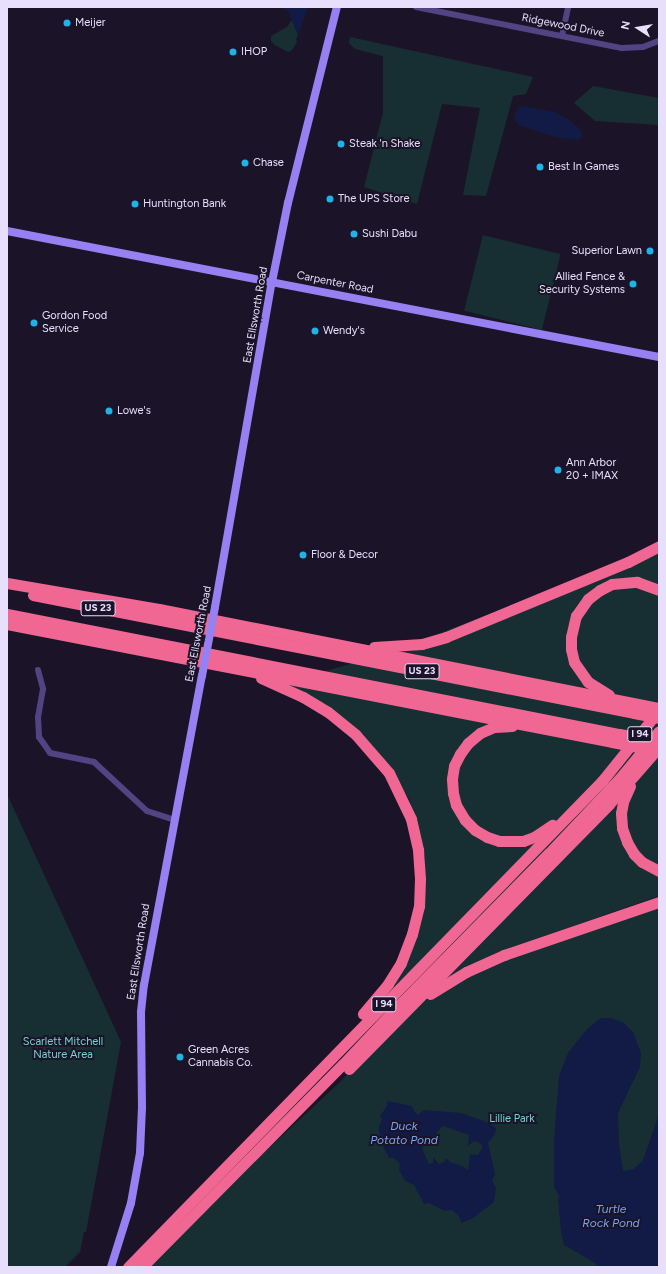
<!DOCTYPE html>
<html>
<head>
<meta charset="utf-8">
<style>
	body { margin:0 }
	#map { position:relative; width:666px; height:1274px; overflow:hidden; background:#1b1429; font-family:Figtree,sans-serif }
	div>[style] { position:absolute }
	.green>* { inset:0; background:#172f33; transform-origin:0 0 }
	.water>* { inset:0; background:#111b45 }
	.minor>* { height:6px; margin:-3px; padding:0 3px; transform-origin:3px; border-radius:3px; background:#514483 }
	.secondary>* { height:8px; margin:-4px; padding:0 4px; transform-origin:4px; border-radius:4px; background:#9680f2 }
	.motorway>* { height:11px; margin:-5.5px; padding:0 5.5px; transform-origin:5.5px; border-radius:5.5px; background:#ef6792 }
	.secondary-bridge>* { height:8px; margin:-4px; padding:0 4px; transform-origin:4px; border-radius:4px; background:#9680f2 }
	.motorway-bridge>* { height:11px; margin:-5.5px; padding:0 5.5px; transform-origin:5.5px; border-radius:5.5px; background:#ef6792 }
	.dots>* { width:11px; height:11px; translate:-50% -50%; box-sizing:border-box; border:2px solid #1b1429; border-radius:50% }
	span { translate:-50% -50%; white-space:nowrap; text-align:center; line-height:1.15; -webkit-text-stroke:4px #1b1429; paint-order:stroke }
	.shield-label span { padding:1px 3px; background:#1b1429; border:1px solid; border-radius:3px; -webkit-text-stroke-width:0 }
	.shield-label { font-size:10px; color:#e7dffc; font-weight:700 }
	.poi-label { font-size:11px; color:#e7dffc }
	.left { translate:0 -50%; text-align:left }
	.right { translate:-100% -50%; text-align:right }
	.street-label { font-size:11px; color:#e7dffc }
	.park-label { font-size:11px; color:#72d6cd }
	.water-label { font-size:12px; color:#78a5f1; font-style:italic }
	.frame { position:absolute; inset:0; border:8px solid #e7dffc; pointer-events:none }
	.north { position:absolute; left:618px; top:8px; width:40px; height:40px; -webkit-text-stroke:3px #1b1429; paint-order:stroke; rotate:282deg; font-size:11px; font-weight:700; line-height:16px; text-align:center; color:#e7dffc }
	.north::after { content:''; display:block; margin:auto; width:14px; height:18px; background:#e7dffc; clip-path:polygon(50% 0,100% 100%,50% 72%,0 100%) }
</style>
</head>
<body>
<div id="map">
	<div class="green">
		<div style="clip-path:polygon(292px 20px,298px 35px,296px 39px,297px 42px,292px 50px,288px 52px,275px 45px,271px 41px,271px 36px,287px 27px)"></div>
		<div style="clip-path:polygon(350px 37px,533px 77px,526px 94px,513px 96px,486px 196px,463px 195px,480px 108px,442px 104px,417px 204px,364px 187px,383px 113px,383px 56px,355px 49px,349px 43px)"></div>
		<div style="clip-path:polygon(593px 86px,659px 98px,659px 125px,595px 121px,574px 103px)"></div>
		<div style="left:483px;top:235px;width:80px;height:78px;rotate:14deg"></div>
		<div style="clip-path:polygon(659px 548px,659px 896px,498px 952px,446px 979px,389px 991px,408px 958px,424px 910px,425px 857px,409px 799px,378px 752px,338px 715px,285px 683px,394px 651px)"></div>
		<div style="clip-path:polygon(7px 794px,121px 1042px,86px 1232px,84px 1232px,80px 1252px,65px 1267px,7px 1267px)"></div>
		<div style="clip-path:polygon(659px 904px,659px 1267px,149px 1267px,242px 1173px,340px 1082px,385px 1035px,432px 995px,471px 972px)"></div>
	</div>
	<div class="water">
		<div style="clip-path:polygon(282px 7px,308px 7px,298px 35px,288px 11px)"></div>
		<div style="clip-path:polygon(523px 106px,555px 112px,569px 120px,579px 128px,582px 133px,581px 138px,577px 140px,555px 137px,519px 125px,515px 120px,515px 114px,518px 108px)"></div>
		<div style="clip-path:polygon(601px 1018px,611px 1018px,624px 1023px,633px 1032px,641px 1053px,640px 1067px,618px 1113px,619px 1144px,623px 1171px,634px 1169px,643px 1160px,659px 1114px,659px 1267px,598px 1267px,595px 1263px,564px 1245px,561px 1232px,558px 1198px,560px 1197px,554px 1187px,554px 1140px,559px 1076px,568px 1053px,587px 1029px)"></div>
		<div style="clip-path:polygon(evenodd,387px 1101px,412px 1106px,414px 1111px,418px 1115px,424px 1110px,461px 1113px,489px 1123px,496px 1128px,495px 1134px,488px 1143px,495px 1174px,492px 1181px,496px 1188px,494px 1202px,473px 1218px,462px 1223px,458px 1215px,452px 1210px,445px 1211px,429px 1203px,424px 1204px,414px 1185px,405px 1181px,399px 1170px,400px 1164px,394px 1158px,389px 1158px,380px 1140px,379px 1127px,382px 1119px,380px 1116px,387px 1106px,387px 1101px,443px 1126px,469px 1135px,468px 1146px,474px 1141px,480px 1143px,483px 1147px,478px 1155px,470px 1154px,468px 1170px,462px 1166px,450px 1162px,446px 1158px,444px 1162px,439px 1164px,433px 1157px,433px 1163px,429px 1164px,422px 1148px,443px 1126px)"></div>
	</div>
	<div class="minor">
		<div style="left:416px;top:7px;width:210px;rotate:11.3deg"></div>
		<div style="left:622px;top:48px;width:21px;rotate:-3deg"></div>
		<div style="left:643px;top:47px;width:17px;rotate:-21deg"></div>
		<div style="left:562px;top:36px;width:30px;rotate:-78deg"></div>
		<div style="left:38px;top:670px;width:20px;rotate:75deg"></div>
		<div style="left:43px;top:689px;width:28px;rotate:100deg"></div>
		<div style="left:38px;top:717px;width:20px;rotate:87deg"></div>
		<div style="left:39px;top:737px;width:19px;rotate:55deg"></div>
		<div style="left:50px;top:753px;width:45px;rotate:11.6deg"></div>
		<div style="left:94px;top:762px;width:72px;rotate:42.8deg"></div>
		<div style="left:147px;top:811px;width:28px;rotate:18deg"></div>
	</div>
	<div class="secondary">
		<div style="left:7px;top:231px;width:664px;rotate:10.94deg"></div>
		<div style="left:215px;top:607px;width:330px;rotate:-80.1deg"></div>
		<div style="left:272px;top:282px;width:81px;rotate:-78.6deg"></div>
		<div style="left:288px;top:203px;width:202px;rotate:-76deg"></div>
		<div style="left:111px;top:1267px;width:67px;rotate:-72.6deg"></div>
		<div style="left:131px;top:1203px;width:51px;rotate:-79.8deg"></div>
		<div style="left:140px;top:1153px;width:45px;rotate:-87.5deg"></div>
		<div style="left:142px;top:1108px;width:96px;rotate:-90.6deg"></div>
		<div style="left:141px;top:1012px;width:27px;rotate:-84deg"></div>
		<div style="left:144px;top:985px;width:314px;rotate:-79.4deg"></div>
	</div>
	<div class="motorway">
		<div style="left:7px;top:583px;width:154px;rotate:9.7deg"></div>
		<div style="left:159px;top:609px;width:510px;rotate:11.2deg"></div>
		<div style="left:33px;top:595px;width:612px;rotate:11.11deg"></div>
		<div style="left:7px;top:614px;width:624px;rotate:11.09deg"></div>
		<div style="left:7px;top:624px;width:616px;rotate:11.04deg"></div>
		<div style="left:374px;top:647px;width:48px;rotate:-3.6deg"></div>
		<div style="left:422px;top:644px;width:25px;rotate:-16deg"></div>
		<div style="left:446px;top:637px;width:197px;rotate:-22.4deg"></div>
		<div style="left:628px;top:562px;width:35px;rotate:-27deg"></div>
		<div style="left:261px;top:678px;width:46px;rotate:24.3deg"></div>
		<div style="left:303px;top:697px;width:29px;rotate:31deg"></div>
		<div style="left:328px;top:712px;width:36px;rotate:39deg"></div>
		<div style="left:356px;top:735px;width:50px;rotate:49deg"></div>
		<div style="left:389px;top:773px;width:51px;rotate:64.4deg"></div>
		<div style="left:411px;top:819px;width:32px;rotate:77deg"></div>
		<div style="left:418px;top:850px;width:29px;rotate:86deg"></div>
		<div style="left:420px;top:879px;width:27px;rotate:92deg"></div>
		<div style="left:419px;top:906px;width:29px;rotate:104deg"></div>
		<div style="left:412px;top:934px;width:31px;rotate:111deg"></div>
		<div style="left:401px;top:963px;width:25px;rotate:122deg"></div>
		<div style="left:388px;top:984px;width:39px;rotate:130deg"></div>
		<div style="left:609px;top:695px;width:25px;rotate:-148deg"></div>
		<div style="left:588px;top:682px;width:24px;rotate:-125deg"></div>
		<div style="left:574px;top:662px;width:13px;rotate:-103deg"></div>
		<div style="left:571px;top:649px;width:12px;rotate:-90deg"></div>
		<div style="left:571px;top:637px;width:22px;rotate:-77deg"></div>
		<div style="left:576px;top:616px;width:21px;rotate:-55deg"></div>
		<div style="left:588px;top:599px;width:15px;rotate:-37deg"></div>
		<div style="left:600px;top:590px;width:13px;rotate:-27deg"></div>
		<div style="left:612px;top:584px;width:25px;rotate:-5deg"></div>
		<div style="left:637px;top:582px;width:23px;rotate:20deg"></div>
		<div style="left:512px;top:726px;width:18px;rotate:177deg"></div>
		<div style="left:494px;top:727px;width:15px;rotate:157deg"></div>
		<div style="left:480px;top:733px;width:16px;rotate:140deg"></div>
		<div style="left:468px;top:743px;width:14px;rotate:126deg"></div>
		<div style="left:460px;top:754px;width:13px;rotate:117deg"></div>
		<div style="left:454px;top:766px;width:13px;rotate:99deg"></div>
		<div style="left:452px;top:779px;width:14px;rotate:86deg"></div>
		<div style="left:453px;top:793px;width:12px;rotate:76deg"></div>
		<div style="left:456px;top:805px;width:17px;rotate:59deg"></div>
		<div style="left:465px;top:820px;width:14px;rotate:45deg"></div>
		<div style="left:475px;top:830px;width:14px;rotate:30deg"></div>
		<div style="left:487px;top:837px;width:13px;rotate:18deg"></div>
		<div style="left:499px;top:841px;width:24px"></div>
		<div style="left:523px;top:841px;width:12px;rotate:-20deg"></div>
		<div style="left:534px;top:837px;width:22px;rotate:-34deg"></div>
		<div style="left:630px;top:786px;width:17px;rotate:114deg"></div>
		<div style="left:623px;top:802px;width:11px;rotate:100deg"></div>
		<div style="left:621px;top:813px;width:15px;rotate:86deg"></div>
		<div style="left:622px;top:828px;width:15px;rotate:70deg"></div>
		<div style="left:627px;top:842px;width:14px;rotate:60deg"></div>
		<div style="left:634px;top:854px;width:11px;rotate:45deg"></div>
		<div style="left:642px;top:862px;width:19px;rotate:28deg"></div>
		<div style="left:430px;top:994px;width:42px;rotate:-31.4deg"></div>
		<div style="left:466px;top:972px;width:42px;rotate:-24.1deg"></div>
		<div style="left:504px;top:955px;width:164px;rotate:-18.9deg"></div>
		<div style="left:349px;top:1069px;width:371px;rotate:-45.5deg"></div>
		<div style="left:609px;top:804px;width:76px;rotate:-48.7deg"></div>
		<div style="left:128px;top:1267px;width:679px;rotate:-45.72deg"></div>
		<div style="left:602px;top:781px;width:91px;rotate:-51.2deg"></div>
		<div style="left:142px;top:1267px;width:286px;rotate:-45.3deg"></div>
		<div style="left:343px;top:1064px;width:71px;rotate:-46.7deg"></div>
		<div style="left:392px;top:1012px;width:223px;rotate:-45.4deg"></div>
		<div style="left:549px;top:853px;width:102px;rotate:-46.6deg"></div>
		<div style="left:619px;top:779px;width:62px;rotate:-50.2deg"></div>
	</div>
	<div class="secondary-bridge">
		<div style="left:202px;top:676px;width:70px;rotate:-79.3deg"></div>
	</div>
	<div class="motorway-bridge">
		<div style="left:634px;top:713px;width:25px;rotate:11deg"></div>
		<div style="left:619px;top:734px;width:41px;rotate:9.9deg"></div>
		<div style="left:612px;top:742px;width:48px;rotate:10.8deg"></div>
	</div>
	<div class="dots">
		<div style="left:67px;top:23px;background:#20b3e8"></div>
		<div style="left:233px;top:52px;background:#20b3e8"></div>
		<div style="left:341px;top:144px;background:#20b3e8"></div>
		<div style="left:245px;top:163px;background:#20b3e8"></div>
		<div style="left:540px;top:167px;background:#20b3e8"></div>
		<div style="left:330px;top:199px;background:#20b3e8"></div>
		<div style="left:135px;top:204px;background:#20b3e8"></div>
		<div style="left:354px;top:234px;background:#20b3e8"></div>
		<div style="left:650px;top:251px;background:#20b3e8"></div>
		<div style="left:633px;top:284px;background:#20b3e8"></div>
		<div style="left:34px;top:323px;background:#20b3e8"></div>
		<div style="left:315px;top:331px;background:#20b3e8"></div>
		<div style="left:109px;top:411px;background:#20b3e8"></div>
		<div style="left:558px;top:470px;background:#20b3e8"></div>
		<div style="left:303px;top:555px;background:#20b3e8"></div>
		<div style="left:180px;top:1057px;background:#20b3e8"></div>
	</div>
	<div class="shield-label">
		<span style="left:98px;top:608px">US 23</span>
		<span style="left:422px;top:671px">US 23</span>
		<span style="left:640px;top:734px">I 94</span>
		<span style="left:384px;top:1004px">I 94</span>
	</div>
	<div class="poi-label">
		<span class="left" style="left:75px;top:23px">Meijer</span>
		<span class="left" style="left:241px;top:52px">IHOP</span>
		<span class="left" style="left:349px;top:144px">Steak 'n Shake</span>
		<span class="left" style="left:253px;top:163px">Chase</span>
		<span class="left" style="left:548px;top:167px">Best In Games</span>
		<span class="left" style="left:338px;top:199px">The UPS Store</span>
		<span class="left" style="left:143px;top:204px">Huntington Bank</span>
		<span class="left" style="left:362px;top:234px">Sushi Dabu</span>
		<span class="right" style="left:642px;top:251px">Superior Lawn</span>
		<span class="right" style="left:625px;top:284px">Allied Fence &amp;<br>Security Systems</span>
		<span class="left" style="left:42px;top:323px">Gordon Food<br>Service</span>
		<span class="left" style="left:323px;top:331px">Wendy's</span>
		<span class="left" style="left:117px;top:411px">Lowe's</span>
		<span class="left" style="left:566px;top:470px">Ann Arbor<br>20 + IMAX</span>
		<span class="left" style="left:311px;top:555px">Floor &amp; Decor</span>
		<span class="left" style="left:188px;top:1057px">Green Acres<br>Cannabis Co.</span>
	</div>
	<div class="street-label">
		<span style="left:563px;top:26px;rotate:11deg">Ridgewood Drive</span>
		<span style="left:335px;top:283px;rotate:11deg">Carpenter Road</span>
		<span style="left:256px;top:315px;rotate:-80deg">East Ellsworth Road</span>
		<span style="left:199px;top:634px;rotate:-79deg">East Ellsworth Road</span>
		<span style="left:139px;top:952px;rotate:-81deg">East Ellsworth Road</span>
	</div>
	<div class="park-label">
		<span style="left:63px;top:1049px">Scarlett Mitchell<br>Nature Area</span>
		<span style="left:512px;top:1119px">Lillie Park</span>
	</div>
	<div class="water-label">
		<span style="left:404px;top:1134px">Duck<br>Potato Pond</span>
		<span style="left:611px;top:1217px">Turtle<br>Rock Pond</span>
	</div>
	<div class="frame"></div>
	<div class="north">N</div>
</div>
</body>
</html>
